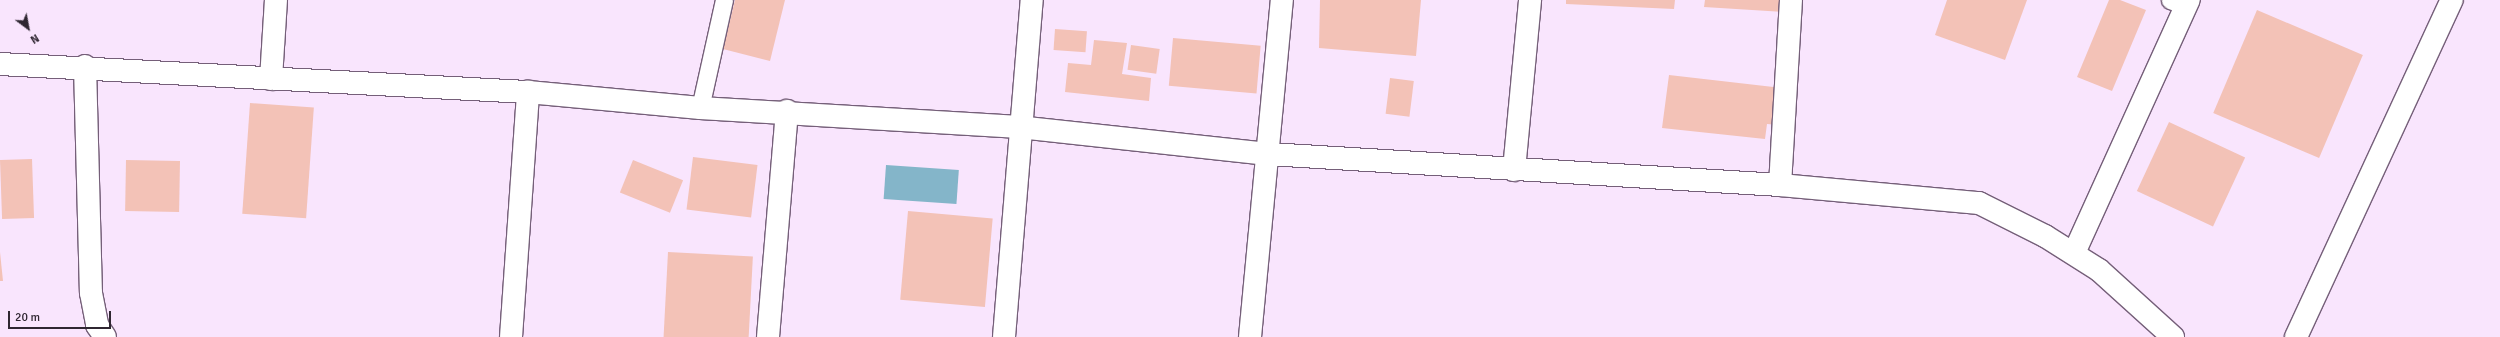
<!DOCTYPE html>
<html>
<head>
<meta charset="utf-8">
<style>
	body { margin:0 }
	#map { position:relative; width:2500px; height:337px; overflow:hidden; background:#f9e5fd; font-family:Signika,sans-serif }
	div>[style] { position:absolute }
	.water>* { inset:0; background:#84b5c9; transform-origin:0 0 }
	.building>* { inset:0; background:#f3c2b7; transform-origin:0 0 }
	.roads { filter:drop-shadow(1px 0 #755f79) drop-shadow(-1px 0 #755f79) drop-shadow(0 1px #755f79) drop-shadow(0 -1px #755f79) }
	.lane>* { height:17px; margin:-8.5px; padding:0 8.5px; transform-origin:8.5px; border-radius:8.5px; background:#fff }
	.street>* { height:22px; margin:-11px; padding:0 11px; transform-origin:11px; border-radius:11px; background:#fff }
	span { translate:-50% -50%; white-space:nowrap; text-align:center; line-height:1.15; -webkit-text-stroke:3px #f9e5fd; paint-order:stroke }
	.north { position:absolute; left:8px; top:8px; width:40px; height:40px; -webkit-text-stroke:3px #f9e5fd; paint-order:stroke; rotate:148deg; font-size:11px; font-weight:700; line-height:16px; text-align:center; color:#2f2631 }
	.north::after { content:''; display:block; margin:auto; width:14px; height:18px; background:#2f2631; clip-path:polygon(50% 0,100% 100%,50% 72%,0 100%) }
	.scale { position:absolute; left:8px; top:311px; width:103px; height:18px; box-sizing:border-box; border:2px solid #2f2631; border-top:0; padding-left:5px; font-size:12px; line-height:14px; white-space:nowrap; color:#2f2631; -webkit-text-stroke:3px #f9e5fd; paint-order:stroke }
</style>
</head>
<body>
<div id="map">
	<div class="water">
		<div style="left:886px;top:165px;width:73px;height:34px;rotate:4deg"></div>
	</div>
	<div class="building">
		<div style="clip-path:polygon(735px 0,785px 0,770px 61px,723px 49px)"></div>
		<div style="clip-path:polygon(1320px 0,1421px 0,1416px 56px,1319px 48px)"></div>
		<div style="clip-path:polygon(1566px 0,1675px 0,1674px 9px,1566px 4px)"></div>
		<div style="clip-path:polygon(1705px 0,1783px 0,1782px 12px,1704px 7px)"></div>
		<div style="clip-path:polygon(1947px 0,2027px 0,2005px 60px,1935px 35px)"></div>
		<div style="clip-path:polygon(2109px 0,2120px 0,2146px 10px,2112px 91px,2077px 77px)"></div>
		<div style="left:2257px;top:10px;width:115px;height:112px;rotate:23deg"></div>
		<div style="left:1055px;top:29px;width:32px;height:21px;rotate:4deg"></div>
		<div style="left:1173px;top:38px;width:88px;height:48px;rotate:5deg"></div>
		<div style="clip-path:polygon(1094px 40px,1127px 43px,1122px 74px,1151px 78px,1149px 101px,1065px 92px,1068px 63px,1091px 65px)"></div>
		<div style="left:1131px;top:45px;width:29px;height:25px;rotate:8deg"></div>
		<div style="clip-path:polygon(1669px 75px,1783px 88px,1779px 125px,1767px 124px,1765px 139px,1662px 128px)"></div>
		<div style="left:1390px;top:78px;width:24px;height:36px;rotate:7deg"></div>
		<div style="left:250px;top:103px;width:64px;height:111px;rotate:4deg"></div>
		<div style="left:2169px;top:122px;width:84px;height:76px;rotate:25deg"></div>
		<div style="left:693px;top:157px;width:65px;height:53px;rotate:7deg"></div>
		<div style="left:32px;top:159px;width:59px;height:32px;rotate:88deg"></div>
		<div style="left:126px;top:160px;width:54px;height:51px;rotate:1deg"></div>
		<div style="left:633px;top:160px;width:54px;height:35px;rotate:22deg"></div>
		<div style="left:908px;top:211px;width:85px;height:89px;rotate:5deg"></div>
		<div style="clip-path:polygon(0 252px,3px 281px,0 281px)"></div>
		<div style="left:668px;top:252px;width:85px;height:85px;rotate:3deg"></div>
	</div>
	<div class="roads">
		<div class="lane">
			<div style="left:2170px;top:0;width:17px;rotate:21deg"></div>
			<div style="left:700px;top:108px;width:111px;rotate:-77.5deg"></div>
		</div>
		<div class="street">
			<div style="left:0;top:64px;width:529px;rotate:3.04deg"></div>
			<div style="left:528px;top:92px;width:173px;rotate:5.3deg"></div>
			<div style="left:700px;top:108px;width:320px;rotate:3.4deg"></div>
			<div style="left:1019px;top:127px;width:251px;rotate:6.2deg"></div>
			<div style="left:1269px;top:154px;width:512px;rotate:3.47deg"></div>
			<div style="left:1780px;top:185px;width:200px;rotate:5.2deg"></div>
			<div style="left:1979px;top:203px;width:74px;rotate:26.6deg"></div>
			<div style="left:2045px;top:236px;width:64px;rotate:32.2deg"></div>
			<div style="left:2099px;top:270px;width:100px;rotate:42.2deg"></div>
			<div style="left:85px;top:66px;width:227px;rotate:88.5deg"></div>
			<div style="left:91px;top:293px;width:33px;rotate:79deg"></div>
			<div style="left:97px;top:325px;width:14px;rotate:56deg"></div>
			<div style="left:271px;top:79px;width:79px;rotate:-86.4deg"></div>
			<div style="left:1514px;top:170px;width:171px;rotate:-84.6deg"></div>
			<div style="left:1780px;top:185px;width:185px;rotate:-86.6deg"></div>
			<div style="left:2074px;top:253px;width:278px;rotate:-65.6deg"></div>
			<div style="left:511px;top:337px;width:246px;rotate:-86deg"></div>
			<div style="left:768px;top:337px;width:227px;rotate:-85.2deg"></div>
			<div style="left:1004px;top:337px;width:338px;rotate:-85.3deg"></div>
			<div style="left:1250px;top:337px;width:339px;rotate:-84.6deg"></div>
			<div style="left:2296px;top:337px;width:371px;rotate:-65.2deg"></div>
		</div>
	</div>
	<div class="north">N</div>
	<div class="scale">20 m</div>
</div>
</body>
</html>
